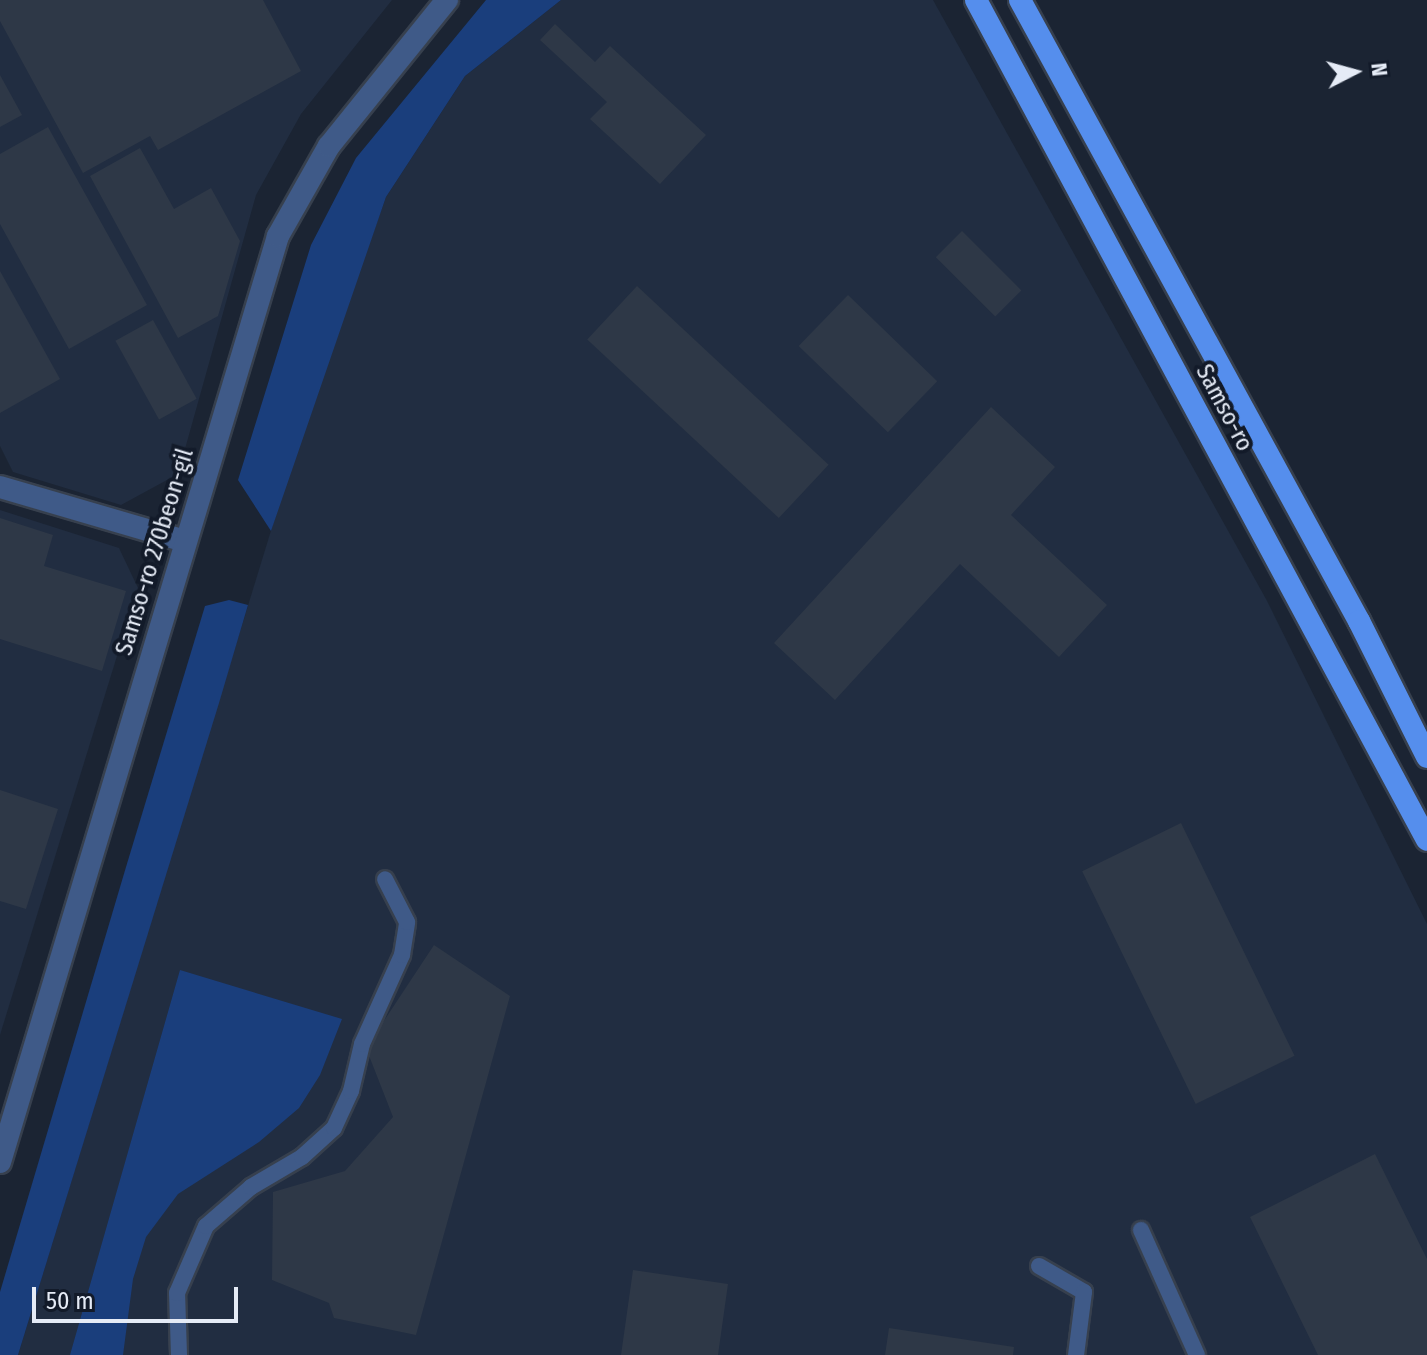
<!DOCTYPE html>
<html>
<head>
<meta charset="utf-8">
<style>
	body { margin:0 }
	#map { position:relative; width:1427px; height:1355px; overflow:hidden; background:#1b2433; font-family:"Fira Sans Condensed",sans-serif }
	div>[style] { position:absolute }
	.built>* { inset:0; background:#212d41 }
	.green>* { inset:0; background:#1a3e7c }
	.building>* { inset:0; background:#2e3847; transform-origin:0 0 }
	.roads { filter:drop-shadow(2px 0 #37404e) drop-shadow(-2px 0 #37404e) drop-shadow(0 2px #37404e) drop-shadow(0 -2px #37404e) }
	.service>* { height:16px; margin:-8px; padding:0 8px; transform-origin:8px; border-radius:8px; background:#3f5a88 }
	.minor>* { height:22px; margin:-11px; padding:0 11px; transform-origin:11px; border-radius:11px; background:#3f5a88 }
	.primary>* { height:22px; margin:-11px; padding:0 11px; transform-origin:11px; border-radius:11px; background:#558eed }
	span { translate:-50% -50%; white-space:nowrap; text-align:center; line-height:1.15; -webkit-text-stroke:8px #121a29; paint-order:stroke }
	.street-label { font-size:24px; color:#e5ebf6 }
	.north { position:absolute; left:1315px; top:32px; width:80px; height:80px; -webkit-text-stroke:6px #121a29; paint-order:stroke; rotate:84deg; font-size:22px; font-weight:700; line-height:32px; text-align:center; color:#e5ebf6 }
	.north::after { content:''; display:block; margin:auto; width:28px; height:36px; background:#e5ebf6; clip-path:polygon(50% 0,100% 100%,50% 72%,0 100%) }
	.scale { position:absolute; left:32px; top:1287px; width:206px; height:36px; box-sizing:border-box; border:4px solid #e5ebf6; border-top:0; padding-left:10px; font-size:24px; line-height:28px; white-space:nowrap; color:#e5ebf6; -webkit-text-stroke:6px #121a29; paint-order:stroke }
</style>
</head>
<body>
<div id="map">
	<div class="built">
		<div style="clip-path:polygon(0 0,392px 0,301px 114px,256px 195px,178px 474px,121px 505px,13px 472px,0 446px)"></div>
		<div style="clip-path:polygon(561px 0,933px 0,1266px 599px,1427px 924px,1427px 1355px,18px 1355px,300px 436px,386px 197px,465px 76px)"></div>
		<div style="clip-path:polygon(0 510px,119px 548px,138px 588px,0 1035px)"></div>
	</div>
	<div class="green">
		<div style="clip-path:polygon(486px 0,561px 0,465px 76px,386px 197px,271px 531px,238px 480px,311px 245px,356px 158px)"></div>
		<div style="clip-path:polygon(229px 600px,248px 605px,219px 703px,18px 1355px,0 1355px,0 1292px,126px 867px,205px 606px)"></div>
		<div style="clip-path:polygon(180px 970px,342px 1019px,320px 1075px,299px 1108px,259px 1142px,178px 1194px,146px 1237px,133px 1279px,123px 1355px,70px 1355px)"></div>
	</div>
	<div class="building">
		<div style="clip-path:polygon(0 0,263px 0,301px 71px,158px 150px,150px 136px,83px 173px,0 21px)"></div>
		<div style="clip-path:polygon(555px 24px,595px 62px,610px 46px,706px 135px,660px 184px,590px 119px,607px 102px,540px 40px)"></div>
		<div style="clip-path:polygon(0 75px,22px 115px,0 127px)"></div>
		<div style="clip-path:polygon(48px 127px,147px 305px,69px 349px,0 224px,0 154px)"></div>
		<div style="clip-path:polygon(140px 148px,174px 209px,211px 188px,240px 241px,218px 316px,178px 338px,90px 176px)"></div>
		<div style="left:962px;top:231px;width:84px;height:37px;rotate:45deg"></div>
		<div style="clip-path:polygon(0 271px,60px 379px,0 413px)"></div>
		<div style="left:637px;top:286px;width:262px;height:73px;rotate:43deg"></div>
		<div style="left:848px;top:295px;width:124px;height:71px;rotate:44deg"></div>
		<div style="left:153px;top:320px;width:90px;height:43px;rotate:61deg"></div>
		<div style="clip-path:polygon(991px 407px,1055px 467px,1011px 515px,1107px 605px,1059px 657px,960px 564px,835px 700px,774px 643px)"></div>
		<div style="clip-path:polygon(0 518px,53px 535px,44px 566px,126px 591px,102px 671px,0 639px)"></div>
		<div style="clip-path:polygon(0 790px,58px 809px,26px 909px,0 901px)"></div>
		<div style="left:1181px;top:823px;width:259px;height:110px;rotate:64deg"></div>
		<div style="clip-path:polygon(434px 945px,510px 996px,416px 1335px,334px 1318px,329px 1303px,272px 1280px,273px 1192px,345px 1171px,393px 1117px,366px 1048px)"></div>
		<div style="clip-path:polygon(1375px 1154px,1427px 1259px,1427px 1355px,1318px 1355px,1250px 1217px)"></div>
		<div style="clip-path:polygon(633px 1270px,728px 1284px,718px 1355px,621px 1355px)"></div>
		<div style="clip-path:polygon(889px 1328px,1014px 1347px,1013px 1355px,885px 1355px)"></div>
	</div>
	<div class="roads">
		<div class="service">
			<div style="left:1141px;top:1230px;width:137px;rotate:65.9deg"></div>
			<div style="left:1039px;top:1266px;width:52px;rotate:30deg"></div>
			<div style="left:1084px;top:1292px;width:64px;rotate:97.2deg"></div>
			<div style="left:179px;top:1355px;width:62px;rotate:-91.8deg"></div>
			<div style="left:177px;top:1293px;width:73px;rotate:-66.6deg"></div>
			<div style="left:206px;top:1226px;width:60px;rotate:-40.9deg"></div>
			<div style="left:251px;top:1187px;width:59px;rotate:-30.5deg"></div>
			<div style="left:302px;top:1157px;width:43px;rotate:-42.2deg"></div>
			<div style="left:334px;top:1128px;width:41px;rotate:-65.3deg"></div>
			<div style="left:351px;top:1091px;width:48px;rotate:-76.8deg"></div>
			<div style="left:362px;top:1044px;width:98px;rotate:-65.8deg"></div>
			<div style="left:402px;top:955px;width:33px;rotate:-81deg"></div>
			<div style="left:407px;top:922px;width:48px;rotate:-117.1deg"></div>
		</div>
		<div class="minor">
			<div style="left:0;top:487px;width:193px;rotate:16.3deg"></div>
			<div style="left:0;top:1162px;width:967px;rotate:-73.29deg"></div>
			<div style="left:278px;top:236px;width:103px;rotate:-60.5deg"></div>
			<div style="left:329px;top:146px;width:188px;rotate:-51.1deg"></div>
		</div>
		<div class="primary">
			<div style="left:976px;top:0;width:953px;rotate:61.77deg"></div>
			<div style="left:1020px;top:0;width:708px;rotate:61.37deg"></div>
			<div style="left:1359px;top:621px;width:152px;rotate:63.4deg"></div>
		</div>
	</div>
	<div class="street-label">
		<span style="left:1224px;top:408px;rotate:62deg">Samso-ro</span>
		<span style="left:155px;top:552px;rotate:-73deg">Samso-ro 270beon-gil</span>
	</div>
	<div class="north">N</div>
	<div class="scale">50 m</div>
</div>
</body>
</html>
